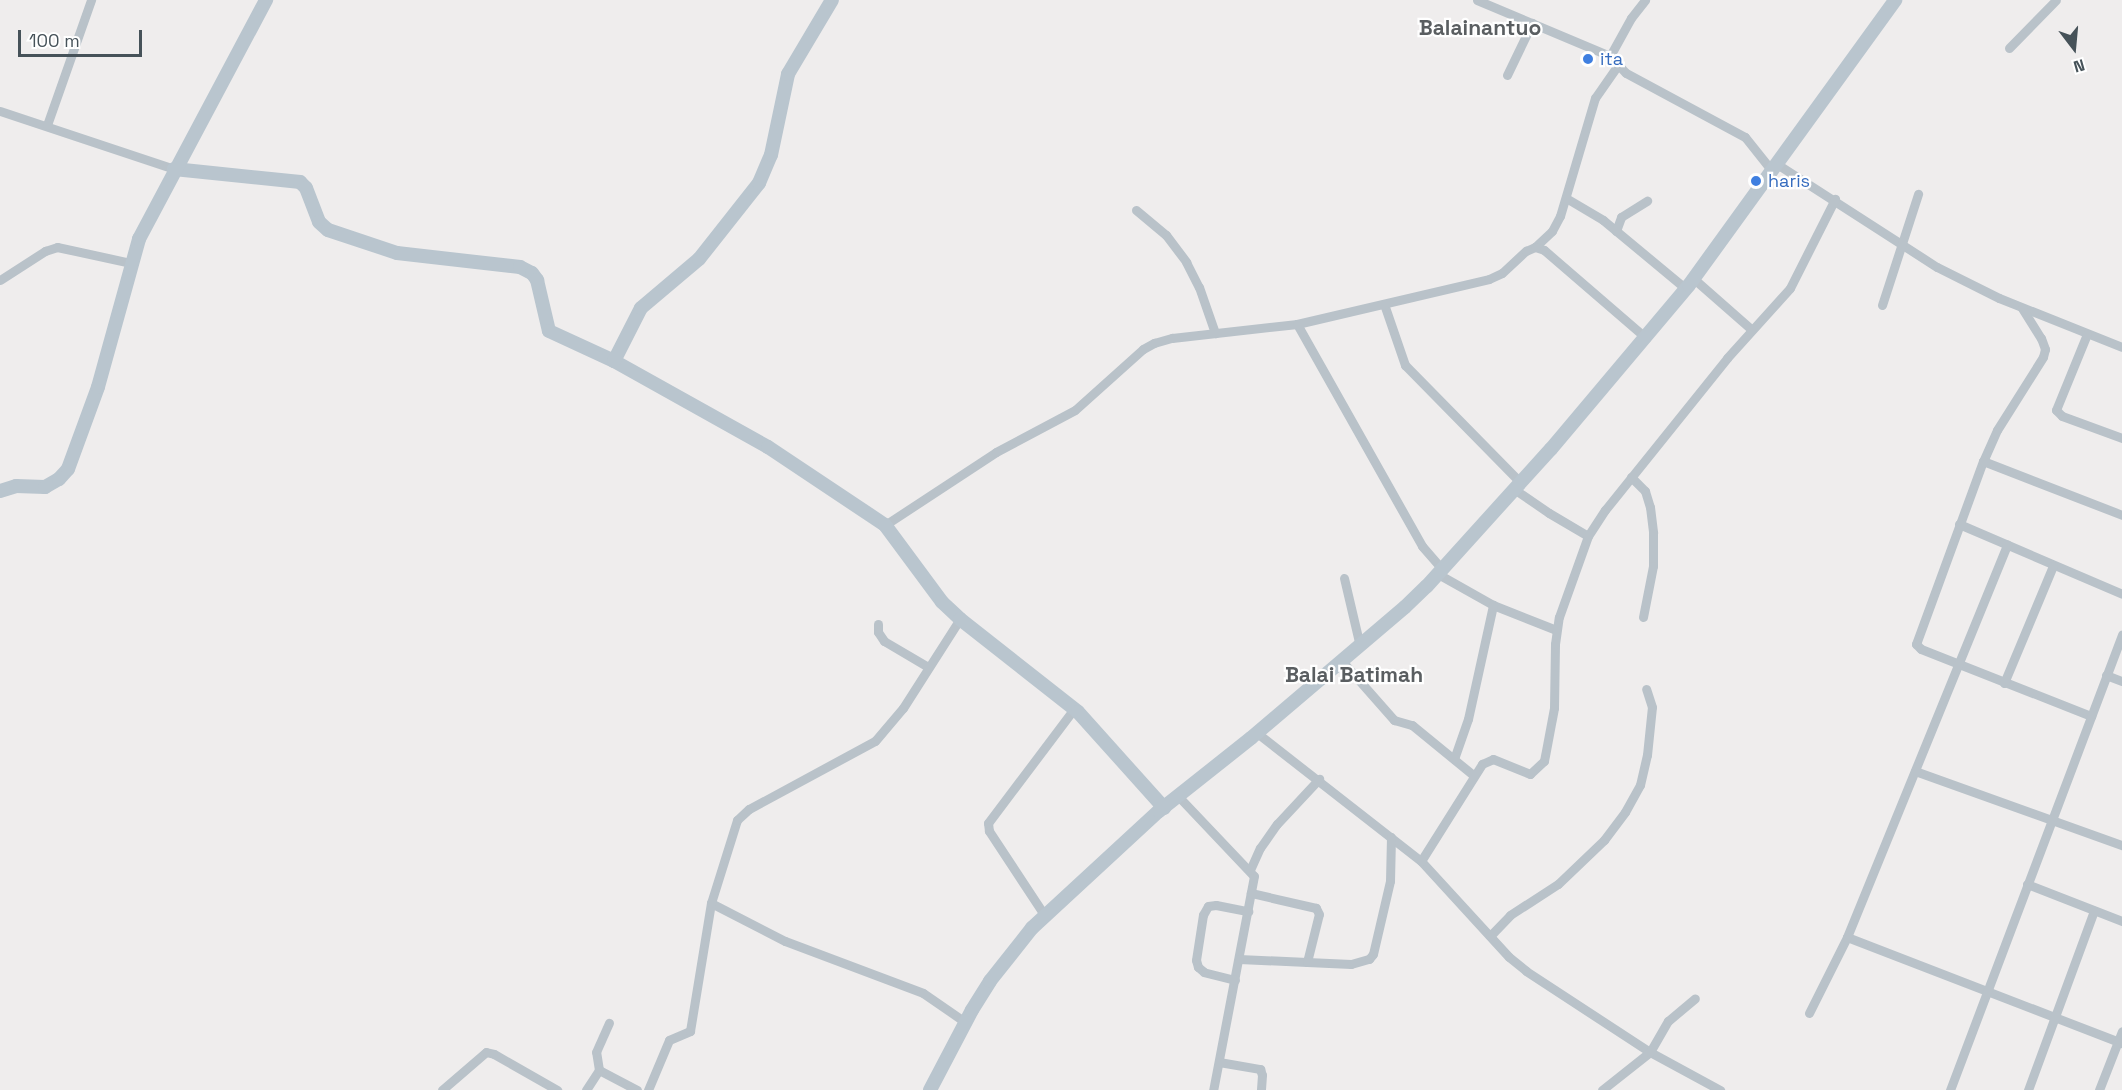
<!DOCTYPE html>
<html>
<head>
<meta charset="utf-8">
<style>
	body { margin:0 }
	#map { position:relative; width:2122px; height:1090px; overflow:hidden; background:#efeded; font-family:"Space Grotesk",sans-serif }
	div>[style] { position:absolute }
	.street>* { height:9px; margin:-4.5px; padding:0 4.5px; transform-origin:4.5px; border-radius:4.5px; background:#b9c2c9 }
	.secondary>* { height:14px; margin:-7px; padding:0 7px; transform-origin:7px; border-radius:7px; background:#b9c5ce }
	.dots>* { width:16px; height:16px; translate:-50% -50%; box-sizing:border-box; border:3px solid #fff; border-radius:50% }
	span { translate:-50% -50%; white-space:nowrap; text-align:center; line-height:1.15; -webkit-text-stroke:4.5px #fff; paint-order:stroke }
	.shop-label { font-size:18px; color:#366cbe }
	.left { translate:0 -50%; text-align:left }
	.quarter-label { font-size:21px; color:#5a5e61; font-weight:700 }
	.north { position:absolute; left:2044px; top:18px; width:60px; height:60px; -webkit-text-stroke:4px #fff; paint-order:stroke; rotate:164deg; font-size:16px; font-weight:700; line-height:24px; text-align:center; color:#465259 }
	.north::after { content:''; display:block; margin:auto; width:21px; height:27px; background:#465259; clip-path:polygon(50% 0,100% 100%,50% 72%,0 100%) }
	.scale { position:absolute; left:18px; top:30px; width:124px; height:27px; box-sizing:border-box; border:3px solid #465259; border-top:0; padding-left:8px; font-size:18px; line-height:21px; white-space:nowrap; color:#465259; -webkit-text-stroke:4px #fff; paint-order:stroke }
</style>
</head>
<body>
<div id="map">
	<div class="street">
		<div style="left:1477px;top:0;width:144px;rotate:22.8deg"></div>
		<div style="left:1610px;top:56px;width:23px;rotate:47deg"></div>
		<div style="left:1626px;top:73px;width:135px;rotate:28.3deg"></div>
		<div style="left:1745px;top:137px;width:43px;rotate:51.5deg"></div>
		<div style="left:2009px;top:48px;width:67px;rotate:-45.6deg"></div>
		<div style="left:1610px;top:56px;width:43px;rotate:-61.1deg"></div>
		<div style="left:1631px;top:18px;width:23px;rotate:-52deg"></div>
		<div style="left:1507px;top:75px;width:58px;rotate:-64.3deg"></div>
		<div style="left:0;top:111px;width:183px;rotate:18.4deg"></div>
		<div style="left:47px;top:125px;width:133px;rotate:-70.6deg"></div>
		<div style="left:1777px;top:164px;width:190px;rotate:32.8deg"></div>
		<div style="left:1937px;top:267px;width:69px;rotate:26.6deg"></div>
		<div style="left:1999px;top:298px;width:132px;rotate:21.7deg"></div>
		<div style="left:1566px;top:198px;width:43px;rotate:30.7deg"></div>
		<div style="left:1603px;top:220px;width:108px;rotate:39.7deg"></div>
		<div style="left:1136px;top:210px;width:39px;rotate:40deg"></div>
		<div style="left:1166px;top:235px;width:34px;rotate:53deg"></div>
		<div style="left:1186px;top:262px;width:28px;rotate:63deg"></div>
		<div style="left:1199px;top:287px;width:49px;rotate:70.8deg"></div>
		<div style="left:1616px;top:231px;width:15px;rotate:-70deg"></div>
		<div style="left:1621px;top:217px;width:31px;rotate:-32deg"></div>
		<div style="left:1535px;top:247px;width:23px;rotate:-43deg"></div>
		<div style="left:1552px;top:231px;width:17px;rotate:-62deg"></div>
		<div style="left:1560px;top:216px;width:123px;rotate:-73.5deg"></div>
		<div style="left:1595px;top:98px;width:40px;rotate:-55.1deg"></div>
		<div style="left:1694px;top:279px;width:76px;rotate:41.3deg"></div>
		<div style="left:0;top:280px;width:54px;rotate:-32.8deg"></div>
		<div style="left:45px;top:251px;width:13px;rotate:-18deg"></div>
		<div style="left:57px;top:247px;width:76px;rotate:12.2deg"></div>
		<div style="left:1384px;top:304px;width:65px;rotate:71deg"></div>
		<div style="left:1405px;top:365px;width:164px;rotate:45.5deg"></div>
		<div style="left:1882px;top:305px;width:117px;rotate:-72deg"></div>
		<div style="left:2022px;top:308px;width:36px;rotate:58deg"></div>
		<div style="left:2041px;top:338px;width:12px;rotate:70deg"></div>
		<div style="left:2045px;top:349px;width:8px;rotate:104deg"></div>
		<div style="left:2043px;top:357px;width:86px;rotate:122.2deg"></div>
		<div style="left:1997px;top:430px;width:34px;rotate:114deg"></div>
		<div style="left:1983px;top:461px;width:195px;rotate:110.1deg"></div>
		<div style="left:1916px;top:644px;width:7px;rotate:45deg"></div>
		<div style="left:1921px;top:649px;width:183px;rotate:21.5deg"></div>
		<div style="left:1297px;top:324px;width:255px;rotate:60.6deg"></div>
		<div style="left:1422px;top:546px;width:30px;rotate:49deg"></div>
		<div style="left:2087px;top:334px;width:82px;rotate:112.2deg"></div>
		<div style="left:2056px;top:410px;width:8px;rotate:45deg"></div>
		<div style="left:2062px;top:416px;width:64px;rotate:20.1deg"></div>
		<div style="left:1983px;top:461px;width:149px;rotate:21.2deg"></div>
		<div style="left:1631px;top:477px;width:20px;rotate:45deg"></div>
		<div style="left:1645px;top:491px;width:17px;rotate:73deg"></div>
		<div style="left:1650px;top:507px;width:26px;rotate:83deg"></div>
		<div style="left:1653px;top:533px;width:33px;rotate:90deg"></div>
		<div style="left:1653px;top:566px;width:52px;rotate:101.1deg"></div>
		<div style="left:1514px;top:489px;width:42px;rotate:34.4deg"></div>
		<div style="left:1549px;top:513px;width:45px;rotate:30.5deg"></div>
		<div style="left:1959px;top:524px;width:177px;rotate:23.2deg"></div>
		<div style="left:885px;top:525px;width:133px;rotate:-33.3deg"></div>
		<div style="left:996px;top:452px;width:89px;rotate:-28deg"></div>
		<div style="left:1075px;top:410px;width:91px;rotate:-41.9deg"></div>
		<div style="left:1143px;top:349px;width:13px;rotate:-29deg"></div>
		<div style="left:1154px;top:343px;width:19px;rotate:-16deg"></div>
		<div style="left:1172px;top:338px;width:126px;rotate:-6.4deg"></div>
		<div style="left:1297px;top:324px;width:197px;rotate:-13.2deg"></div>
		<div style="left:1489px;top:279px;width:14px;rotate:-25deg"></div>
		<div style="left:1502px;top:273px;width:33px;rotate:-43deg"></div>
		<div style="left:1526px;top:251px;width:10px;rotate:-24deg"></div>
		<div style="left:1535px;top:247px;width:9px;rotate:18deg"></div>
		<div style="left:1544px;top:250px;width:135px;rotate:40.8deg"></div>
		<div style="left:1438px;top:574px;width:63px;rotate:29.4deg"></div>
		<div style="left:1493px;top:605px;width:68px;rotate:21.6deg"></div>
		<div style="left:1344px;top:578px;width:70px;rotate:76.8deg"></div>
		<div style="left:878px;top:624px;width:8px;rotate:90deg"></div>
		<div style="left:878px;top:632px;width:11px;rotate:56deg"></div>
		<div style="left:884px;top:641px;width:51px;rotate:30.6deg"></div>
		<div style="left:1342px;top:661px;width:79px;rotate:48.6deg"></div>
		<div style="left:1394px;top:720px;width:19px;rotate:16deg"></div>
		<div style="left:1412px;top:725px;width:79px;rotate:39.3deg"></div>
		<div style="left:2106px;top:675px;width:17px;rotate:21deg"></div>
		<div style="left:2004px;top:683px;width:127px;rotate:-67.3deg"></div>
		<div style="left:1257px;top:733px;width:208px;rotate:38deg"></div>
		<div style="left:1421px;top:861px;width:130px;rotate:47.5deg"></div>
		<div style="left:1509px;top:957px;width:22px;rotate:39deg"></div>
		<div style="left:1526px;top:971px;width:148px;rotate:33.2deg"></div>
		<div style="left:1650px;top:1052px;width:80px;rotate:28.5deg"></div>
		<div style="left:1454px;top:759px;width:42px;rotate:-70.7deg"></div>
		<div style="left:1468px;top:719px;width:117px;rotate:-77.6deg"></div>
		<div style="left:1915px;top:771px;width:220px;rotate:19.7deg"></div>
		<div style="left:1178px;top:796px;width:110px;rotate:46.5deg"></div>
		<div style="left:1254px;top:876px;width:218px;rotate:100.8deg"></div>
		<div style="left:1421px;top:861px;width:115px;rotate:-57.8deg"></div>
		<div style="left:1482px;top:764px;width:12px;rotate:-24deg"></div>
		<div style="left:1493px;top:759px;width:40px;rotate:22deg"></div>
		<div style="left:1530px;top:774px;width:19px;rotate:-43deg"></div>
		<div style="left:1544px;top:761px;width:54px;rotate:-79.3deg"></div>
		<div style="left:1554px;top:708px;width:64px;rotate:-89.1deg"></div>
		<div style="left:1555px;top:644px;width:27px;rotate:-82deg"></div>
		<div style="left:1559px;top:617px;width:86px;rotate:-70.3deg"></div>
		<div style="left:1588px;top:536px;width:31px;rotate:-57deg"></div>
		<div style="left:1605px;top:510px;width:195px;rotate:-51.2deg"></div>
		<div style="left:1727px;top:358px;width:94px;rotate:-48deg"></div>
		<div style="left:1790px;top:288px;width:100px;rotate:-63.2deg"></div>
		<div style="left:1250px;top:870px;width:24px;rotate:-66deg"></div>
		<div style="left:1260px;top:848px;width:29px;rotate:-55deg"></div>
		<div style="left:1277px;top:824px;width:62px;rotate:-47deg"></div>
		<div style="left:2027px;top:884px;width:102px;rotate:21.3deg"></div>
		<div style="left:711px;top:903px;width:83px;rotate:27.2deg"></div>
		<div style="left:785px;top:941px;width:147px;rotate:20.6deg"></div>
		<div style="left:923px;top:993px;width:51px;rotate:34.6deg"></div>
		<div style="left:1045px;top:916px;width:102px;rotate:-123.4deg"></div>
		<div style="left:989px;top:831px;width:8px;rotate:-97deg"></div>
		<div style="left:988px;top:823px;width:143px;rotate:-53deg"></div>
		<div style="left:1490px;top:936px;width:29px;rotate:-46deg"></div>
		<div style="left:1510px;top:915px;width:57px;rotate:-32.9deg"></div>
		<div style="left:1558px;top:884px;width:64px;rotate:-43.7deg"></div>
		<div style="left:1604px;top:840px;width:35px;rotate:-53deg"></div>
		<div style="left:1625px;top:812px;width:31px;rotate:-61deg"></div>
		<div style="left:1640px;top:785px;width:31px;rotate:-77deg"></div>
		<div style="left:1647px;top:755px;width:48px;rotate:-84.1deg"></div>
		<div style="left:1652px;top:707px;width:19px;rotate:-108deg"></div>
		<div style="left:1847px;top:937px;width:295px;rotate:21.1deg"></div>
		<div style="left:1239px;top:959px;width:68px;rotate:2.5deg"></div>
		<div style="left:1307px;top:962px;width:49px;rotate:-76deg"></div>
		<div style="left:1319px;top:914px;width:7px;rotate:-117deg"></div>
		<div style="left:1316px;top:908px;width:67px;rotate:-167deg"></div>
		<div style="left:1307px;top:962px;width:44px;rotate:2.6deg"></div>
		<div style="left:1351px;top:964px;width:19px;rotate:-16deg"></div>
		<div style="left:1369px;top:959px;width:6px;rotate:-51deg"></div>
		<div style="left:1373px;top:954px;width:75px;rotate:-76.9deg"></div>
		<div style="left:1390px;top:881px;width:44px;rotate:-88.7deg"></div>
		<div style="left:1235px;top:980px;width:32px;rotate:-166deg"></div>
		<div style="left:1204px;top:972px;width:8px;rotate:-140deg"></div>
		<div style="left:1198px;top:967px;width:7px;rotate:-106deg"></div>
		<div style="left:1196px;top:960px;width:46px;rotate:-81.2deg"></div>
		<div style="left:1203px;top:915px;width:10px;rotate:-61deg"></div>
		<div style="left:1208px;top:906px;width:8px;rotate:-7deg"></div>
		<div style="left:1216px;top:905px;width:33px;rotate:11deg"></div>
		<div style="left:1809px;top:1013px;width:85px;rotate:-63.4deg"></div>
		<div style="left:1847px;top:937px;width:424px;rotate:-67.8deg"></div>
		<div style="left:1219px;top:1062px;width:42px;rotate:9.7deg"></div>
		<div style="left:1260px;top:1069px;width:6px;rotate:72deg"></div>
		<div style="left:1262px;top:1075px;width:15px;rotate:94deg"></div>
		<div style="left:599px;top:1070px;width:18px;rotate:-99deg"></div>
		<div style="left:596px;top:1052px;width:32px;rotate:-66deg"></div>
		<div style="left:442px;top:1090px;width:58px;rotate:-40.8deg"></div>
		<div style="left:486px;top:1052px;width:8px;rotate:14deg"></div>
		<div style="left:494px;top:1054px;width:73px;rotate:29.7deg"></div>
		<div style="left:586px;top:1090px;width:24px;rotate:-57deg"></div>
		<div style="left:599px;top:1070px;width:43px;rotate:27.8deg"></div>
		<div style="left:648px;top:1090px;width:54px;rotate:-67.2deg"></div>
		<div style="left:669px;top:1040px;width:23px;rotate:-23deg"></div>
		<div style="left:690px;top:1031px;width:130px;rotate:-80.7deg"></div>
		<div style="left:711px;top:903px;width:87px;rotate:-72.6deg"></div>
		<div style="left:737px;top:820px;width:16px;rotate:-43deg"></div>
		<div style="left:749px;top:809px;width:143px;rotate:-28.4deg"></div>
		<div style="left:875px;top:741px;width:43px;rotate:-49.7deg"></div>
		<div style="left:903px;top:708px;width:106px;rotate:-57.4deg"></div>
		<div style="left:1602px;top:1090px;width:61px;rotate:-38.4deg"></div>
		<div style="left:1650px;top:1052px;width:36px;rotate:-60deg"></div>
		<div style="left:1668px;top:1021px;width:35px;rotate:-40deg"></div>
		<div style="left:1950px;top:1090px;width:487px;rotate:-69.3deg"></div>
		<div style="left:2028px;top:1090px;width:191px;rotate:-69.8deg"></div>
		<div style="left:2099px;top:1090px;width:63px;rotate:-68.7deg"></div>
	</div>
	<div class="secondary">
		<div style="left:174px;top:169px;width:127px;rotate:5.9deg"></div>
		<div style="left:300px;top:182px;width:8px;rotate:45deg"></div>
		<div style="left:306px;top:188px;width:36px;rotate:69deg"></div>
		<div style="left:319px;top:222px;width:12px;rotate:42deg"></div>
		<div style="left:328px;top:230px;width:73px;rotate:18.4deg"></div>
		<div style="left:397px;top:253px;width:124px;rotate:6.5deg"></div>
		<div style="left:520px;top:267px;width:13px;rotate:27deg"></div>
		<div style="left:532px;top:273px;width:9px;rotate:54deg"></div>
		<div style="left:537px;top:280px;width:52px;rotate:76.8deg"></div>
		<div style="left:549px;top:331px;width:72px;rotate:24.8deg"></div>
		<div style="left:614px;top:361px;width:176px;rotate:29.2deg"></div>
		<div style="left:768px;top:447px;width:141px;rotate:33.7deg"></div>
		<div style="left:885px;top:525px;width:96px;rotate:53.5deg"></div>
		<div style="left:942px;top:602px;width:25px;rotate:43deg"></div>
		<div style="left:960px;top:619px;width:150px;rotate:38.2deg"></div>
		<div style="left:1078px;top:712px;width:129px;rotate:48.1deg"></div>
		<div style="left:614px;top:361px;width:59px;rotate:-63deg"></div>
		<div style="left:641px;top:308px;width:76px;rotate:-40.2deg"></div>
		<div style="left:699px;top:259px;width:97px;rotate:-51.7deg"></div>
		<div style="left:759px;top:183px;width:30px;rotate:-67deg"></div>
		<div style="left:771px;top:155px;width:83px;rotate:-78.1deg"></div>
		<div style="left:788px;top:74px;width:86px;rotate:-59.3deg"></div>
		<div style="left:0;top:491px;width:17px;rotate:-17deg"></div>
		<div style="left:16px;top:486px;width:29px;rotate:2deg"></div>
		<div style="left:45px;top:487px;width:16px;rotate:-30deg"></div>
		<div style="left:59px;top:479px;width:13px;rotate:-48deg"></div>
		<div style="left:68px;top:469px;width:87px;rotate:-69.9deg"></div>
		<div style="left:98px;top:387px;width:154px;rotate:-74.5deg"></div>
		<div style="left:139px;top:239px;width:271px;rotate:-62deg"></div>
		<div style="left:930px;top:1090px;width:90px;rotate:-62.3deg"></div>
		<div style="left:972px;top:1010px;width:34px;rotate:-58deg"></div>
		<div style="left:990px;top:981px;width:68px;rotate:-51.6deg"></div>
		<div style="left:1032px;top:928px;width:173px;rotate:-42.7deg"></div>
		<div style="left:1159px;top:811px;width:117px;rotate:-38.4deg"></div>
		<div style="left:1251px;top:738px;width:202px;rotate:-40.4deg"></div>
		<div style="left:1405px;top:607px;width:30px;rotate:-44deg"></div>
		<div style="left:1427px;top:586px;width:185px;rotate:-47.9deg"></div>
		<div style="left:1551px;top:449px;width:214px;rotate:-49.9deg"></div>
		<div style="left:1689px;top:285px;width:352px;rotate:-54.1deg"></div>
	</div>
	<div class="dots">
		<div style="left:1588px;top:59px;background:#3f7fe0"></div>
		<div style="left:1756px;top:181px;background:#3f7fe0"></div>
	</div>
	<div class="shop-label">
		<span class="left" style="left:1600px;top:59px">ita</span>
		<span class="left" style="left:1768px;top:181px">haris</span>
	</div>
	<div class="quarter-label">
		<span style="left:1480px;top:28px">Balainantuo</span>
		<span style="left:1354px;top:675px">Balai Batimah</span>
	</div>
	<div class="north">N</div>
	<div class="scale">100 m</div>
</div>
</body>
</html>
